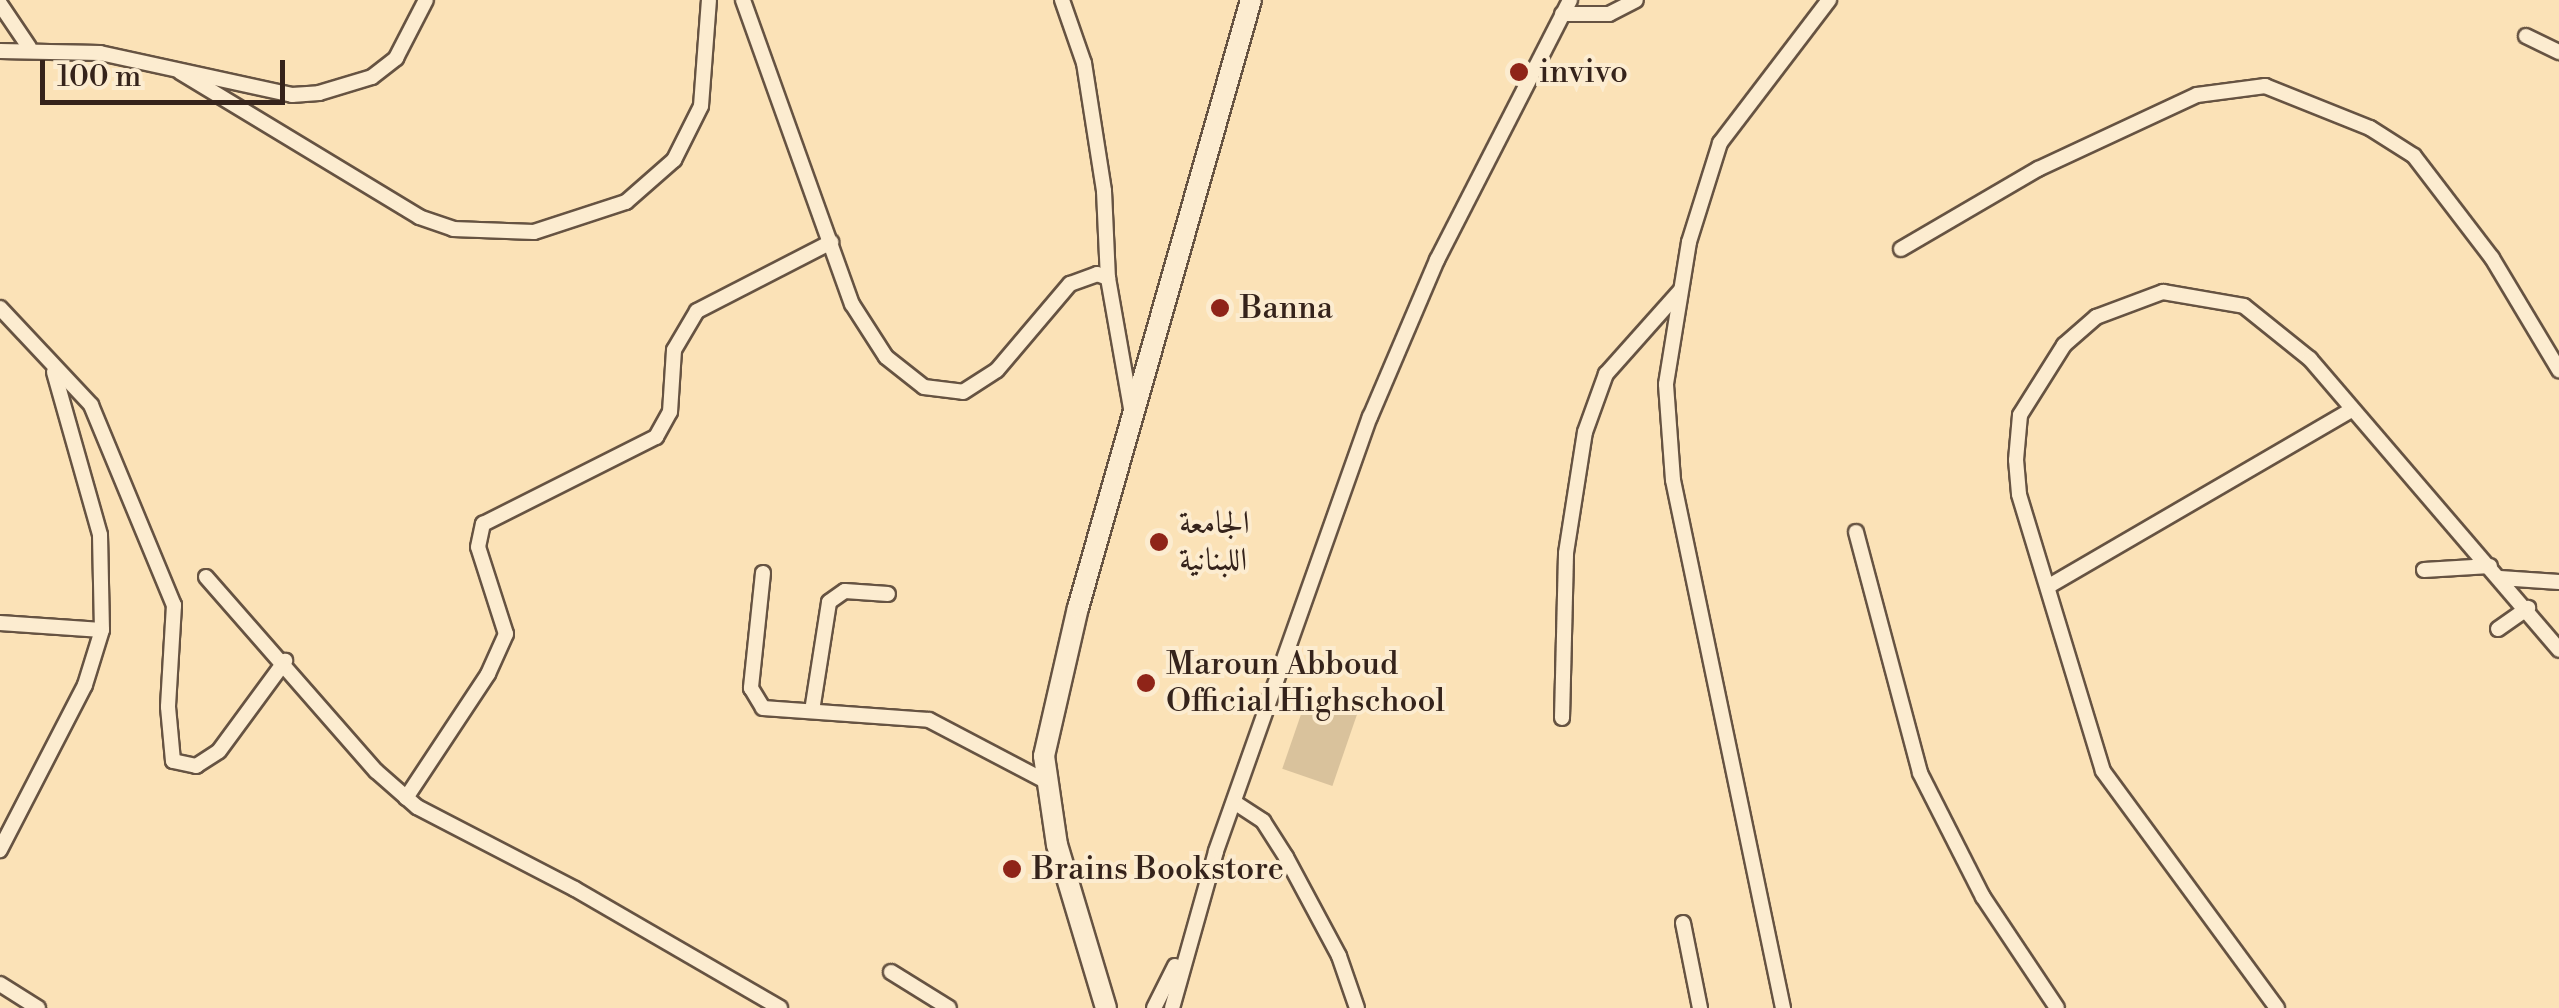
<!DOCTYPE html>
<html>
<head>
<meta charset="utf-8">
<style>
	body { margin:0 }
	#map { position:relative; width:2559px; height:1008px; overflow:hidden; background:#fbe2b7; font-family:"Libre Bodoni",Amiri,serif }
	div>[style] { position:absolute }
	.green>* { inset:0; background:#d9c29c; transform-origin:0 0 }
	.roads { filter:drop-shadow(2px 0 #665342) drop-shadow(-2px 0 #665342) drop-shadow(0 2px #665342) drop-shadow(0 -2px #665342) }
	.minor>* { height:14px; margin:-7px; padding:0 7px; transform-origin:7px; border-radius:7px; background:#fcecd0 }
	.secondary>* { height:20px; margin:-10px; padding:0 10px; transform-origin:10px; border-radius:10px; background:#fcecd0 }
	.dots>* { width:28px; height:28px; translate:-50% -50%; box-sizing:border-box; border:5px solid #fcecd0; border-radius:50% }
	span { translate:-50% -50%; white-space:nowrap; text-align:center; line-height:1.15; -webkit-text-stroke:8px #fcecd0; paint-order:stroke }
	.poi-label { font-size:32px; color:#35231b }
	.left { translate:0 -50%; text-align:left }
	.scale { position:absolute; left:40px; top:60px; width:245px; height:45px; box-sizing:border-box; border:5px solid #35231b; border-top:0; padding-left:12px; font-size:30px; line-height:35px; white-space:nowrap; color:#35231b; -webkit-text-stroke:8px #fcecd0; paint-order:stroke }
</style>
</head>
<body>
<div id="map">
	<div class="green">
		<div style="left:1308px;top:694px;width:53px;height:79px;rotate:19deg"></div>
	</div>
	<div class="roads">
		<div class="minor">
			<div style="left:743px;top:0;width:323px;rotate:70.3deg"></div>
			<div style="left:852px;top:304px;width:63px;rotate:57.3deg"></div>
			<div style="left:886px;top:357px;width:48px;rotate:38.3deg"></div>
			<div style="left:924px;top:387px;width:39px;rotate:7deg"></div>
			<div style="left:963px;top:392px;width:40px;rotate:-32.9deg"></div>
			<div style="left:997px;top:370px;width:113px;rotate:-49.7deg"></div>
			<div style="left:1070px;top:284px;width:29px;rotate:-20deg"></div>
			<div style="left:1097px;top:274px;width:12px;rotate:20deg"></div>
			<div style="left:1108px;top:278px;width:138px;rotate:80deg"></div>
			<div style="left:1062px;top:0;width:67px;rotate:70.8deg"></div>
			<div style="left:1084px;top:63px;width:130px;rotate:81.1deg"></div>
			<div style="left:1104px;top:191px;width:87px;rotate:87.4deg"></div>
			<div style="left:0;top:4px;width:52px;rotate:56deg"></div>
			<div style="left:1562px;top:14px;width:47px"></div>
			<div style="left:1609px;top:14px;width:30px;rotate:-27deg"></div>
			<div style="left:2526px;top:36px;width:37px;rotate:26deg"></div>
			<div style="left:0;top:51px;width:100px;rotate:1.1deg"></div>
			<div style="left:100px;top:53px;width:197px;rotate:12.3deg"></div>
			<div style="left:292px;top:95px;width:27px;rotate:-4deg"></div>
			<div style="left:319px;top:93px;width:55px;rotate:-16.8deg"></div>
			<div style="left:372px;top:77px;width:31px;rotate:-38deg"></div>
			<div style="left:396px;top:58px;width:65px;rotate:-62.7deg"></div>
			<div style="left:180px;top:72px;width:280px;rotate:31.2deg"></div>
			<div style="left:419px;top:217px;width:36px;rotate:19deg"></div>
			<div style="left:453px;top:229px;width:81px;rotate:2.1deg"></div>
			<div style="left:534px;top:232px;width:97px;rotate:-18.1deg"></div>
			<div style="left:626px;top:202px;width:64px;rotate:-41.2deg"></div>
			<div style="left:674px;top:160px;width:60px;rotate:-63.4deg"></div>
			<div style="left:701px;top:106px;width:106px;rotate:-85.7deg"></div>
			<div style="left:1901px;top:249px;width:159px;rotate:-30.3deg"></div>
			<div style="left:2038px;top:169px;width:175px;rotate:-25deg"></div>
			<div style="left:2197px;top:95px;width:69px;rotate:-7.5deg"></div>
			<div style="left:2265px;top:86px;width:113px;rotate:21.8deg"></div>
			<div style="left:2370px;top:128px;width:52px;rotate:32.5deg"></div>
			<div style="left:2414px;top:156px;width:128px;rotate:52.6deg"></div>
			<div style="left:2492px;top:258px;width:131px;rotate:59.1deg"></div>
			<div style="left:0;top:308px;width:133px;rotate:46.8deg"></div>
			<div style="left:91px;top:405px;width:217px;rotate:67.5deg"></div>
			<div style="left:174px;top:605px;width:102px;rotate:93.4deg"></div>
			<div style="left:168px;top:707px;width:54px;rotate:84.7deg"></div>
			<div style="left:173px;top:761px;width:24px;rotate:12deg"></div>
			<div style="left:196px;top:766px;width:27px;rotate:-33deg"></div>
			<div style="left:219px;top:751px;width:112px;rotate:-53.7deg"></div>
			<div style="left:54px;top:372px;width:169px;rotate:74.2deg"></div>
			<div style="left:100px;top:535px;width:95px;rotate:88.8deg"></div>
			<div style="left:1856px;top:532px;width:249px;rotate:75.1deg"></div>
			<div style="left:1920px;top:773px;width:139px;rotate:63.1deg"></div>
			<div style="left:1983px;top:897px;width:133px;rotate:56.3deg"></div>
			<div style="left:2424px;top:570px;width:66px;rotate:-3.5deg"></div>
			<div style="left:763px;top:573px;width:116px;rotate:96deg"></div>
			<div style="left:751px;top:688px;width:23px;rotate:59deg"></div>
			<div style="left:763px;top:708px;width:166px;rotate:4.1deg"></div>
			<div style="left:929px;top:720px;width:131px;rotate:27.7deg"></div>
			<div style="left:206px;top:577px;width:258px;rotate:48.8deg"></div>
			<div style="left:376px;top:771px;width:55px;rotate:41.3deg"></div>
			<div style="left:417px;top:807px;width:178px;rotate:27.4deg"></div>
			<div style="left:575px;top:889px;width:237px;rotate:30.1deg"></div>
			<div style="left:2500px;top:578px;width:59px;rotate:3.9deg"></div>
			<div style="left:2049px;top:586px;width:350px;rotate:-30.2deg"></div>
			<div style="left:0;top:623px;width:102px;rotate:3.9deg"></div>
			<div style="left:102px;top:630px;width:58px;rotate:107.2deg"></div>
			<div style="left:85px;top:685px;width:186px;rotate:117.3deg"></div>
			<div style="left:2498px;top:629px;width:37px;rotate:-35deg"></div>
			<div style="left:812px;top:711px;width:110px;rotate:-81.1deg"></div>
			<div style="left:829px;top:602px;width:19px;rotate:-35deg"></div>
			<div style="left:845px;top:591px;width:43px;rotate:4deg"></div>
			<div style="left:1562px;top:718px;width:165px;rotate:-88.6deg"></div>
			<div style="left:1566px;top:553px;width:122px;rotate:-81.1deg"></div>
			<div style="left:1585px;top:432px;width:62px;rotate:-70.1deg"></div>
			<div style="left:1606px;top:374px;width:111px;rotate:-48.3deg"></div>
			<div style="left:406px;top:798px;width:149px;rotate:-56.5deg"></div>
			<div style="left:488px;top:674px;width:44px;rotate:-65.8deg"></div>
			<div style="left:506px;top:634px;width:91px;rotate:-107.8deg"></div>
			<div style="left:478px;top:547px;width:24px;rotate:-78deg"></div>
			<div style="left:483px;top:524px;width:194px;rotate:-26.7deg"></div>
			<div style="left:656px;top:437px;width:29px;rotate:-61deg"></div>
			<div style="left:670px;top:412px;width:62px;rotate:-86.3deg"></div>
			<div style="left:674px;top:350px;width:45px;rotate:-59.5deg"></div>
			<div style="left:697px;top:311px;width:151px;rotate:-27.2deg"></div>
			<div style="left:1234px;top:802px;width:35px;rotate:33deg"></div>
			<div style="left:1263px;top:821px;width:43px;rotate:57.4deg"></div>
			<div style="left:1286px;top:857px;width:112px;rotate:61.8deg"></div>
			<div style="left:1339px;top:956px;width:55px;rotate:70.9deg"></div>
			<div style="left:1683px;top:923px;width:87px;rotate:78.7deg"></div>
			<div style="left:891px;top:972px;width:68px;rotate:31.8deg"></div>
			<div style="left:0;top:984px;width:45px;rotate:32.3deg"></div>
			<div style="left:1154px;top:1008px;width:47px;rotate:-63.4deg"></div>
			<div style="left:1172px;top:1008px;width:163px;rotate:-74.3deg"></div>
			<div style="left:1216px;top:851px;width:461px;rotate:-70.5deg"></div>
			<div style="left:1370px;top:417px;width:171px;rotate:-66.9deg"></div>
			<div style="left:1437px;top:260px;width:292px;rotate:-62.9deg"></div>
			<div style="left:1783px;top:1008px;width:539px;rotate:-101.77deg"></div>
			<div style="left:1673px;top:480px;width:96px;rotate:-94.2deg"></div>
			<div style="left:1666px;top:384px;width:144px;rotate:-80.8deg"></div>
			<div style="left:1689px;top:242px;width:104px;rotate:-72.6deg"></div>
			<div style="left:1720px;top:143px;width:180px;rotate:-52.7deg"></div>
			<div style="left:2277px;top:1008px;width:294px;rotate:-126.3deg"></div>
			<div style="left:2103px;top:771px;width:289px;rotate:-106.9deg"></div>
			<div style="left:2019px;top:494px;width:34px;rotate:-95deg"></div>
			<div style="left:2016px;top:460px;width:45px;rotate:-84.9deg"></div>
			<div style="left:2020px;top:415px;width:83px;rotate:-57.8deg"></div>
			<div style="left:2064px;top:345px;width:43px;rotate:-41.2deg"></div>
			<div style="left:2096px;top:317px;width:72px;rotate:-20.5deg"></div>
			<div style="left:2163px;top:292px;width:82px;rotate:9.8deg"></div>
			<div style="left:2244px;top:306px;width:85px;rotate:38.8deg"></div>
			<div style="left:2310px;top:359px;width:383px;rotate:49.4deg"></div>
		</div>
		<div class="secondary">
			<div style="left:1106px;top:1008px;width:170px;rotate:-106.7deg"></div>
			<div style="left:1057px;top:845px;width:90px;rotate:-98.3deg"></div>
			<div style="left:1044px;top:756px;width:152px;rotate:-77.1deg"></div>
			<div style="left:1078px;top:608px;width:632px;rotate:-74.12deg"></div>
		</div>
	</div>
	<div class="dots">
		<div style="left:1519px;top:72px;background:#8f2418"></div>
		<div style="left:1220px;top:308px;background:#8f2418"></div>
		<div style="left:1159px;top:542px;background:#8f2418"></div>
		<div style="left:1146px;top:683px;background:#8f2418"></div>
		<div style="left:1012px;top:869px;background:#8f2418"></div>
	</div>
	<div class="poi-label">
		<span class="left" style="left:1539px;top:72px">invivo</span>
		<span class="left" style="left:1240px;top:308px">Banna</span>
		<span class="left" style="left:1179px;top:542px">الجامعة<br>اللبنانية</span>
		<span class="left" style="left:1166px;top:683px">Maroun Abboud<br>Official Highschool</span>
		<span class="left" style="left:1032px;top:869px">Brains Bookstore</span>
	</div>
	<div class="scale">100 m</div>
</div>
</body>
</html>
